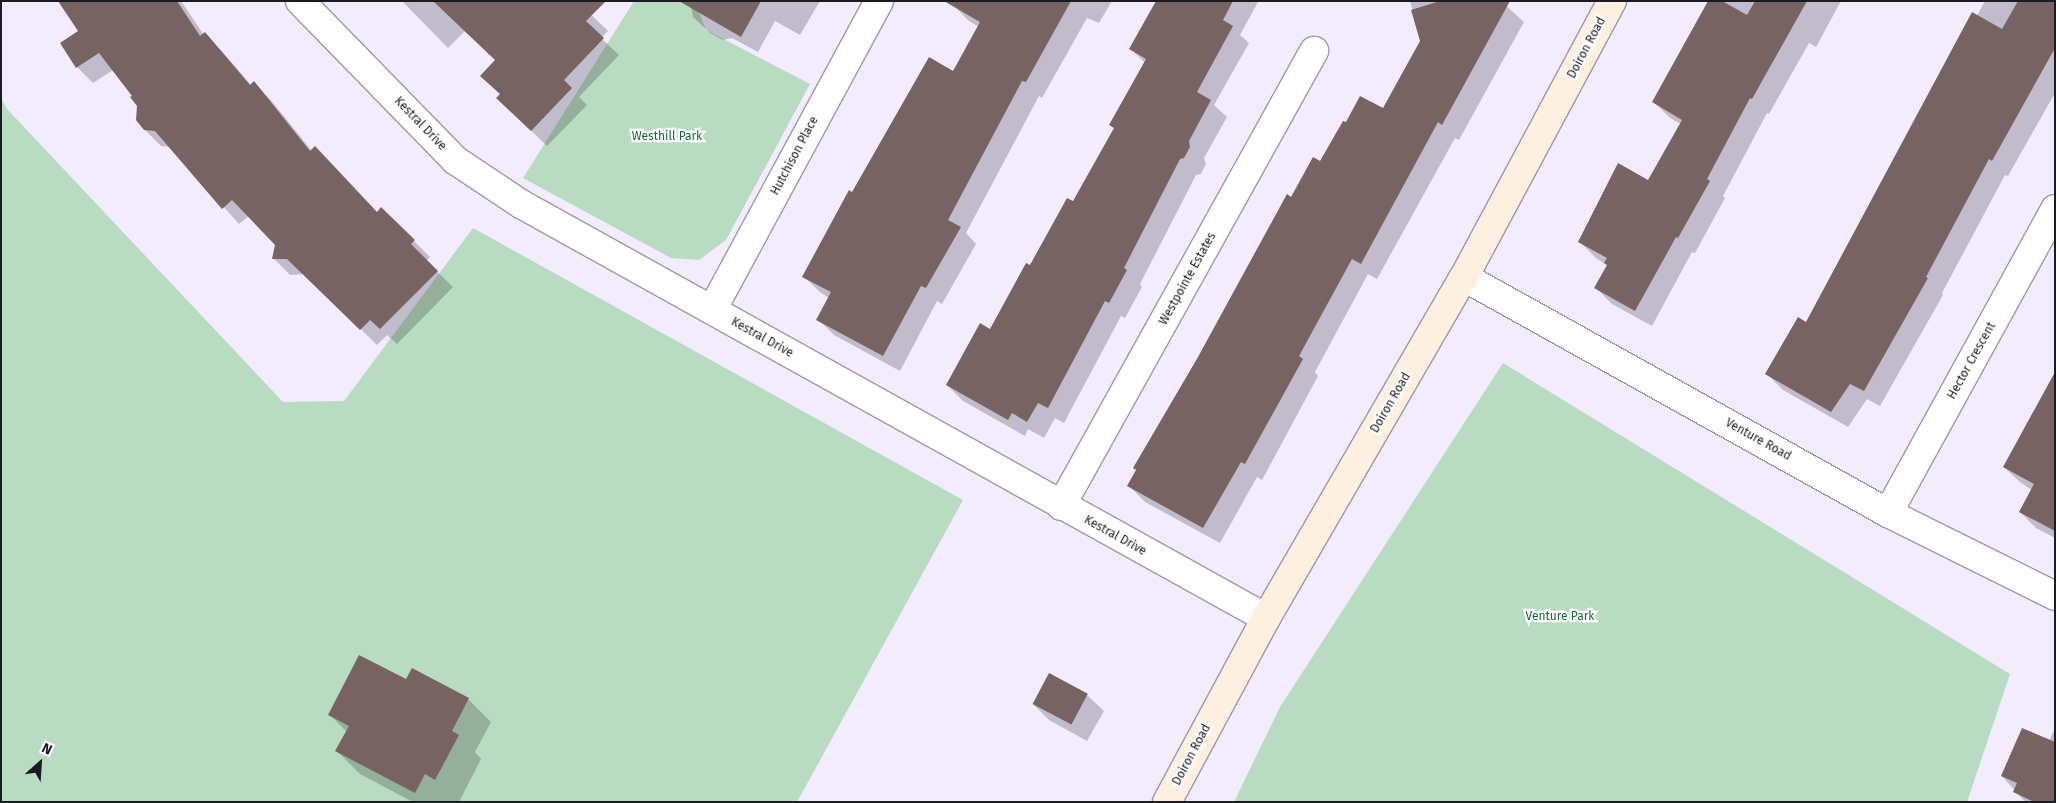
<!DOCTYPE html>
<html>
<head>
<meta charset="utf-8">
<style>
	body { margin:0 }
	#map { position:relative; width:2056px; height:803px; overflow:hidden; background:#f2ecfe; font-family:"Fira Sans",sans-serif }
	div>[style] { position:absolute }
	.green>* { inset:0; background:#b9dbc2 }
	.shadow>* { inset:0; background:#0003 }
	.building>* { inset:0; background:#766362; transform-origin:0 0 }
	.roads { filter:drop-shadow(1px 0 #9e98a9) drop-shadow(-1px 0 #9e98a9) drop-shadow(0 1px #9e98a9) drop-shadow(0 -1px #9e98a9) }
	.street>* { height:28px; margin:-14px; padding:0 14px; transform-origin:14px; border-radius:14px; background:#fff }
	.secondary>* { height:28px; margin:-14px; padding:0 14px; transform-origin:14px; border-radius:14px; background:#fef0e0 }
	span { translate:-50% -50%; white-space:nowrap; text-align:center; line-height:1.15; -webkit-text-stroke:4.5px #fff; paint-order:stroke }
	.street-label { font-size:12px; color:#1c1a21 }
	.park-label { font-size:12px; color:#16673a }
	.frame { position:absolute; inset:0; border:2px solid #1c1a21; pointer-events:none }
	.north { position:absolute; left:15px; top:738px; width:50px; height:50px; -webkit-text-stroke:4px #fff; paint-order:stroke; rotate:26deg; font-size:14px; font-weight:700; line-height:20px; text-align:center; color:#1c1a21 }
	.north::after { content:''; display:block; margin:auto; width:18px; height:22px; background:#1c1a21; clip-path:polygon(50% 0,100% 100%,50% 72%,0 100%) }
</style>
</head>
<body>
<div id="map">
	<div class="green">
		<div style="clip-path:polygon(634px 1px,695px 1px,706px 30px,810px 84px,726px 240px,699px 260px,671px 258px,523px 178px)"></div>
		<div style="clip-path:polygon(1px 98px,7px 109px,283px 402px,344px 401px,473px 228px,963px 500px,797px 802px,1px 802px)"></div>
		<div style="clip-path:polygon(1503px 363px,2010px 674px,1967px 802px,1234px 802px,1280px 707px)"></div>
	</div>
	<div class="shadow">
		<div style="clip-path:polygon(59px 1px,181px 1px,204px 35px,221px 50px,251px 85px,254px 83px,270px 99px,312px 151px,377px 213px,414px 241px,430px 257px,426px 261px,453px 287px,397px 344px,387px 335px,377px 345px,305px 274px,290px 275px,273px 258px,276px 245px,249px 216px,239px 224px,170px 147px,161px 146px,145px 130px,134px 96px,113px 70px,93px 83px,77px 67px,62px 44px,80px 32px)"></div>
		<div style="clip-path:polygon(402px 1px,577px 1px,608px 31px,601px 38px,619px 55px,579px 97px,587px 105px,547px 146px,514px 114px,497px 60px,465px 31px,448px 48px)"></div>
		<div style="clip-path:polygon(690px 1px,820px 1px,800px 35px,775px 21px,758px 52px,732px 38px,723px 40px,710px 33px,693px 17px)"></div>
		<div style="clip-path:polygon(955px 1px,1112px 1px,1099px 23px,1087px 18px,1042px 98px,1039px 96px,966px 233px,976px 244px,942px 304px,937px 301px,900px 371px,834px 335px,818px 319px,829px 298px,820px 292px,803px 276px,853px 194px,953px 73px,979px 27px,969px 21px,953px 5px)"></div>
		<div style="clip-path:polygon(1157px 1px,1258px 2px,1240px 35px,1249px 43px,1214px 105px,1227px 117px,1204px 158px,1206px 164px,1201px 174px,1196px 175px,1140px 284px,1142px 287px,1125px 318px,1121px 316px,1064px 423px,1055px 418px,1044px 438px,1028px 429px,1025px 436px,963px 401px,947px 385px,991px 330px,1073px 203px,1115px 129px,1111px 125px,1145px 63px,1131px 49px)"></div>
		<div style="clip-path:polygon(1410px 1px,1501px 1px,1524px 22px,1459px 140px,1455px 138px,1377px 279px,1368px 274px,1315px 372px,1318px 376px,1262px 480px,1257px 477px,1220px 543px,1145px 502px,1129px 486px,1292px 198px,1321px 163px,1346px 124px,1383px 110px,1421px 41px)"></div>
		<div style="clip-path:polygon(1709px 1px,1841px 1px,1816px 47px,1809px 43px,1769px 114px,1767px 113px,1723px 196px,1725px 198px,1695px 253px,1692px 252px,1652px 326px,1612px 304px,1596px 288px,1608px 266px,1596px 258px,1580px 242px,1649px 182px,1681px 124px,1670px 118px,1654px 102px)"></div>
		<div style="clip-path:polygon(1985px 1px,2055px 1px,2055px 93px,2008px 176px,2005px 175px,1942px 293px,1943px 295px,1880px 406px,1867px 399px,1848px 427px,1783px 390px,1767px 374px,1807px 323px)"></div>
		<div style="clip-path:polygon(2055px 375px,2055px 538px,2036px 528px,2020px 512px,2032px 490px,2021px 483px,2004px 467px)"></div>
		<div style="clip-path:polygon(406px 681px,468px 699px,491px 722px,475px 752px,481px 759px,459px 802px,413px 802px,360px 774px,337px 751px,347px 732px,330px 715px)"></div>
		<div style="clip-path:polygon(1087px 695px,1104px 711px,1087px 741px,1049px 720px,1033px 704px)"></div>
		<div style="clip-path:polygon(2055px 728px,2055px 802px,2025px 802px,2002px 776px,2049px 741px)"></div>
	</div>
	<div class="building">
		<div style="clip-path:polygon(58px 1px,177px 1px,200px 36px,205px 32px,250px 85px,254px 81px,310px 151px,315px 146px,377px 212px,381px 207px,415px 240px,411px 244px,438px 271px,380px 329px,370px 320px,360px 330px,287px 259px,272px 259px,275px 245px,232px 200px,222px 209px,155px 131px,144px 130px,136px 120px,137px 106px,130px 97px,132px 96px,99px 53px,76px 68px,60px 43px,78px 31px)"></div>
		<div style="clip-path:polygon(433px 1px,606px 1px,586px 21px,604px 38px,564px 80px,572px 88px,531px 131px,496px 98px,500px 94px,480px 76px,495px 60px)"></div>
		<div style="clip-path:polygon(679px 1px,761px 1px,741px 37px)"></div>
		<div style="clip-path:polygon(944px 1px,1071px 1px,1026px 82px,1022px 81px,948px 220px,961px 227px,926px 288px,921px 286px,883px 356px,816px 320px,831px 292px,802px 277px,849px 190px,852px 192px,929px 57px,953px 71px,980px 22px)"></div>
		<div style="clip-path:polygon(1156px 1px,1233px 1px,1223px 20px,1233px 26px,1197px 92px,1211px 100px,1189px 141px,1190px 147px,1184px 158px,1180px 159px,1124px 268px,1127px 270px,1109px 303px,1105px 301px,1048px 408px,1038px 403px,1027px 422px,1012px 413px,1008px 420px,946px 385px,980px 323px,990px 329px,1026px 263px,1030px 265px,1067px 198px,1073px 201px,1114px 128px,1109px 125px,1146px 59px,1129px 49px)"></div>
		<div style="clip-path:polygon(1440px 1px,1510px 1px,1442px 125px,1438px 122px,1361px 264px,1352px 259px,1299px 356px,1303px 359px,1245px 464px,1241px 462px,1203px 528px,1127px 486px,1136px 470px,1133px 468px,1198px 357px,1287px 194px,1291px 197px,1313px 157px,1320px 161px,1343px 121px,1346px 122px,1360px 96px,1383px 108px,1420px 41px,1411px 10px)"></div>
		<div style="clip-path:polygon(1708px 1px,1722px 1px,1747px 15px,1755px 1px,1807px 1px,1752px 99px,1750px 98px,1707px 179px,1710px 181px,1678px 238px,1676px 237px,1635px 311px,1594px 288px,1607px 265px,1604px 263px,1607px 258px,1578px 242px,1618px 163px,1648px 180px,1682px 120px,1652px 102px)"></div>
		<div style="clip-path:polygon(2018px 1px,2055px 1px,2055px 48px,1992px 161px,1989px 159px,1926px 277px,1928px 278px,1864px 391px,1850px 384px,1831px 412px,1765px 374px,1798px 317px,1806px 322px,1972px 12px,2002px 29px)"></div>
		<div style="clip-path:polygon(2055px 372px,2055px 531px,2019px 512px,2034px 484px,2003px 467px)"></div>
		<div style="clip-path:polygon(359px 655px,406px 679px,412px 668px,469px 698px,452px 731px,459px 735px,435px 780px,425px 774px,415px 793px,335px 751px,349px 726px,328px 715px)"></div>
		<div style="left:1049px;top:673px;width:44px;height:35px;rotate:28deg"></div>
		<div style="clip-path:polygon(2022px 728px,2055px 742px,2055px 802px,2034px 802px,2013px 792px,2017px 783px,2001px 776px)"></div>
	</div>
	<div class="roads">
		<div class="street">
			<div style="left:300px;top:1px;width:222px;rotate:45.7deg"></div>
			<div style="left:455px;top:160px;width:79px;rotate:33.7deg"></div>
			<div style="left:521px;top:204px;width:852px;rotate:29.06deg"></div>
			<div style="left:1464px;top:277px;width:485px;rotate:29.1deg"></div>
			<div style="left:1888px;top:513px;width:186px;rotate:26.4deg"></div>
			<div style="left:712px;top:310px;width:351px;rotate:-61.6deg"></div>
			<div style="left:1061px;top:506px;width:521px;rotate:-60.92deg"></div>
			<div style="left:1888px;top:513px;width:347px;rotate:-61.2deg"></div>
		</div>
		<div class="secondary">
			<div style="left:1167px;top:802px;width:209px;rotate:-61.7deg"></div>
			<div style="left:1266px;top:618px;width:394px;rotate:-59.9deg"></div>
			<div style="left:1464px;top:277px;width:313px;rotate:-61.8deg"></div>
		</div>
	</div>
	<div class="street-label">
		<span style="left:1587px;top:48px;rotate:-62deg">Doiron Road</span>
		<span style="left:420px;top:124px;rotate:46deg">Kestral Drive</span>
		<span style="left:795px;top:156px;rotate:-62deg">Hutchison Place</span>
		<span style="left:1188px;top:279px;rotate:-61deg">Westpointe Estates</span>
		<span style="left:762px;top:338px;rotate:29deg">Kestral Drive</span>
		<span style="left:1972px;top:361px;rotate:-61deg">Hector Crescent</span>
		<span style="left:1391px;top:403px;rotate:-60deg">Doiron Road</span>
		<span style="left:1758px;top:440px;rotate:29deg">Venture Road</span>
		<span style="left:1115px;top:536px;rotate:29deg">Kestral Drive</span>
		<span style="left:1192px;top:755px;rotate:-62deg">Doiron Road</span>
	</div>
	<div class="park-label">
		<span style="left:667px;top:137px">Westhill Park</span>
		<span style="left:1560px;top:617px">Venture Park</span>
	</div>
	<div class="frame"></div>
	<div class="north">N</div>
</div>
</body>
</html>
